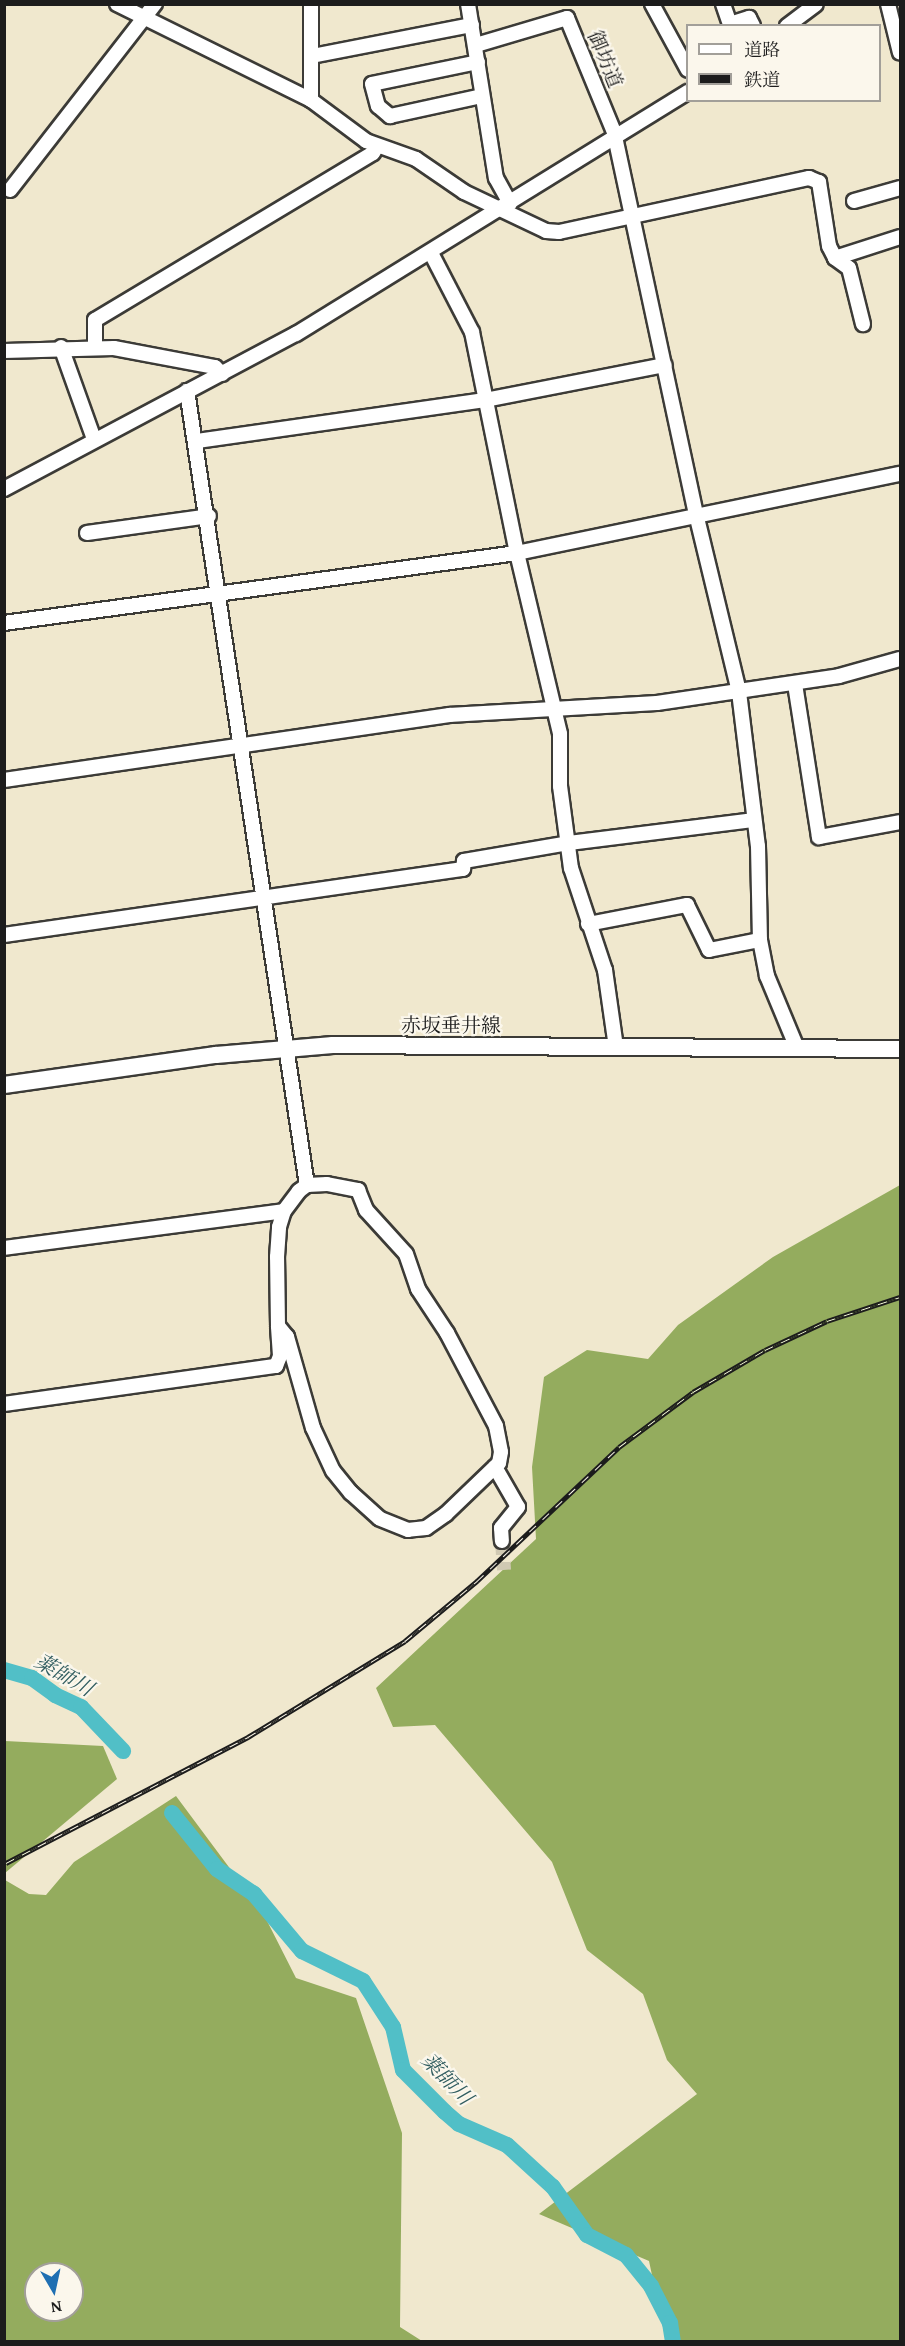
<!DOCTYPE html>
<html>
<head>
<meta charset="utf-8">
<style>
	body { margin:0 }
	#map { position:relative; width:905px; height:2346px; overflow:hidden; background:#f0e8ce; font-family:"Gentium Book Plus","Noto Serif JP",serif }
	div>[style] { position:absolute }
	.forest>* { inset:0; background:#94ac5e }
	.river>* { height:16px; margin:-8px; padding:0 8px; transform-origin:8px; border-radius:8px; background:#51bfc7 }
	.minor-tunnel>* { height:14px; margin-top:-7px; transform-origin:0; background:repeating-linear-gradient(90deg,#d0c9b3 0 14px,transparent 0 21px) }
	.roads { filter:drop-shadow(2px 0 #3c3b37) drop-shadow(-2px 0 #3c3b37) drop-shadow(0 2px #3c3b37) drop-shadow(0 -2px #3c3b37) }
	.minor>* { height:14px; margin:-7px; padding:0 7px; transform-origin:7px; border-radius:7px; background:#fff }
	.major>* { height:16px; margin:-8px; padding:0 8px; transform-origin:8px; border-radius:8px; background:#fff }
	.rail>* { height:5px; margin-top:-2.5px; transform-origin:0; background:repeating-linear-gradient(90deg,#fbf7ec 0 9px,#1c1c1c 0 18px); box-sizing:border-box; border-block:2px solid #1c1c1c }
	span { translate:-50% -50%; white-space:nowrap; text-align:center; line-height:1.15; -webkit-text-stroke:4.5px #fbf7ec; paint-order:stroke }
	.street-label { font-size:20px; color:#1c1c1c }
	.water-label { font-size:21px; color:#315d60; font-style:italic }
	.frame { position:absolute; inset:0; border:6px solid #1c1c1c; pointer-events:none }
	.legend { position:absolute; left:686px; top:24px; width:195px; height:78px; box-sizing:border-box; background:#fbf7ec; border:2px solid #a29f99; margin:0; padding:8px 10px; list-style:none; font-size:18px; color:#1c1c1c }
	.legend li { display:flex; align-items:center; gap:12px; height:30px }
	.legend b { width:30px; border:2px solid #a29f99 }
	.north { position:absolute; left:24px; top:2262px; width:60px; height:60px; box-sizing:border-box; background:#fbf7ec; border:2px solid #a29f99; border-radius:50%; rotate:171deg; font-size:16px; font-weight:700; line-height:24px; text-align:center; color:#1c1c1c }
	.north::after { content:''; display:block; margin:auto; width:21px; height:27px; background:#1f6fb2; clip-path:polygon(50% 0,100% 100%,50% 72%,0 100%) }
</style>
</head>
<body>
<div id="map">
	<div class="forest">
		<div style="clip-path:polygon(900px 1185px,900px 2341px,666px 2341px,649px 2261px,539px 2214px,697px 2094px,667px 2060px,643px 1994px,587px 1950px,552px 1862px,435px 1725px,393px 1727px,376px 1688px,536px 1539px,532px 1467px,544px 1377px,587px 1350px,648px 1359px,678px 1325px,773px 1257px)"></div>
		<div style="clip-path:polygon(5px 1741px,103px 1746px,117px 1779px,5px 1873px)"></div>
		<div style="clip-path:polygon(evenodd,176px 1796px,263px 1913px,296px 1978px,356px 1998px,402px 2133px,400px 2327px,422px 2341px,5px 2341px,5px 1880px,29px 1894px,46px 1895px,74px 1862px,176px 1796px,36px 2274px,72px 2274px,72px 2310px,36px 2310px,36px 2274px)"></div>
	</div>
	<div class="river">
		<div style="left:4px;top:1670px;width:29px;rotate:16deg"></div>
		<div style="left:32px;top:1678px;width:29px;rotate:36deg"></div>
		<div style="left:55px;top:1695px;width:29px;rotate:25deg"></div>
		<div style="left:81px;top:1707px;width:61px;rotate:46.3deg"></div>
		<div style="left:172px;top:1813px;width:72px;rotate:51.2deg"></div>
		<div style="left:217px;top:1869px;width:45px;rotate:34deg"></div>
		<div style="left:254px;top:1894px;width:75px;rotate:49.9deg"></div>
		<div style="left:302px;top:1951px;width:68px;rotate:26.2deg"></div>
		<div style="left:363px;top:1981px;width:55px;rotate:56.9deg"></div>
		<div style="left:393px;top:2027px;width:44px;rotate:76.9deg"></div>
		<div style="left:403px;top:2070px;width:59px;rotate:45deg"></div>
		<div style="left:445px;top:2112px;width:18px;rotate:41deg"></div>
		<div style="left:459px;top:2124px;width:52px;rotate:23.6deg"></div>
		<div style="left:507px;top:2145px;width:62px;rotate:42.4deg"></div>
		<div style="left:553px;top:2187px;width:59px;rotate:54.7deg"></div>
		<div style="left:587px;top:2235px;width:44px;rotate:27.1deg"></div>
		<div style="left:626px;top:2255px;width:40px;rotate:51deg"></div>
		<div style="left:651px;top:2286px;width:42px;rotate:62.8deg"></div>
		<div style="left:670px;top:2323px;width:19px;rotate:81deg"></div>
	</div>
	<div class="minor-tunnel">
		<div style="left:502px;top:1541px;width:29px;rotate:86deg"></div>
	</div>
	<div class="roads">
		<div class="minor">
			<div style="left:117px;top:4px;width:216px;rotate:26.3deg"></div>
			<div style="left:311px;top:100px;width:69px;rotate:36.7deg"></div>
			<div style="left:366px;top:141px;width:53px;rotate:19.8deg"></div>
			<div style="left:416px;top:159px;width:58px;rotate:34.5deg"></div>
			<div style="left:464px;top:192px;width:91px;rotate:25.4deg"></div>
			<div style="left:546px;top:231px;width:13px;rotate:4deg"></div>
			<div style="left:559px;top:232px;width:256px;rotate:-12.2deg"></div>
			<div style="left:809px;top:178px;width:11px;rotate:22deg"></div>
			<div style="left:819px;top:182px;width:65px;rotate:81.1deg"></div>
			<div style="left:829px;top:246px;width:13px;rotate:63deg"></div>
			<div style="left:835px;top:258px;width:17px;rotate:36deg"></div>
			<div style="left:849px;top:268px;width:58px;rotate:76deg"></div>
			<div style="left:311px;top:4px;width:96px;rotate:90deg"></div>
			<div style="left:468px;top:4px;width:176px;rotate:80.9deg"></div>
			<div style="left:496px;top:178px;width:29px;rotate:61deg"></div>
			<div style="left:652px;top:4px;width:75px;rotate:61.4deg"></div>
			<div style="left:723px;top:4px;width:21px;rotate:71deg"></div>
			<div style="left:730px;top:24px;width:20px;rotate:-18deg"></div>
			<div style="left:749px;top:18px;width:9px;rotate:63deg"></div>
			<div style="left:888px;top:4px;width:50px;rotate:76.2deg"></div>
			<div style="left:787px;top:26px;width:36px;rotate:-37deg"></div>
			<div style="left:476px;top:45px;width:95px;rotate:-16.5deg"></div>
			<div style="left:567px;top:18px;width:123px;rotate:67.6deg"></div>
			<div style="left:614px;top:132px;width:395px;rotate:77.9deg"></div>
			<div style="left:697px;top:518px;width:179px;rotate:76.4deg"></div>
			<div style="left:739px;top:692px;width:155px;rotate:83deg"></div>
			<div style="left:758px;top:846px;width:94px;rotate:88.8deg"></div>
			<div style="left:760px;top:940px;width:37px;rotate:79deg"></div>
			<div style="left:767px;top:976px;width:78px;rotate:67.4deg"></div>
			<div style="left:312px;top:56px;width:163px;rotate:-11deg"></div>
			<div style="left:478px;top:62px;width:108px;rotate:168.3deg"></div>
			<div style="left:372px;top:84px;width:23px;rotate:75deg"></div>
			<div style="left:378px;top:106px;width:16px;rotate:40deg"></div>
			<div style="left:390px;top:116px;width:94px;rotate:-12.3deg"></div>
			<div style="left:10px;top:190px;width:236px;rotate:-52.1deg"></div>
			<div style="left:854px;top:201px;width:48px;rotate:-15.8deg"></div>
			<div style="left:431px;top:253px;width:89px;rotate:62.6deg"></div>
			<div style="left:472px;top:332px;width:226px;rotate:78.5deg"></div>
			<div style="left:517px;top:553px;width:186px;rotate:76.6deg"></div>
			<div style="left:560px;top:734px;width:52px;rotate:90deg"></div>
			<div style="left:560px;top:786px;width:83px;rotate:82.4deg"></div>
			<div style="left:571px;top:868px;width:108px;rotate:71.6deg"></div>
			<div style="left:605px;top:970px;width:78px;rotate:81.9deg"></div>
			<div style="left:835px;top:258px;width:68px;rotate:-17.9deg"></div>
			<div style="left:61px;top:347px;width:98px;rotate:70.3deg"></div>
			<div style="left:95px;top:348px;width:28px;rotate:-90deg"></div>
			<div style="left:95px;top:320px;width:324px;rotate:-31deg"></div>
			<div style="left:373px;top:153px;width:8px;rotate:-60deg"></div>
			<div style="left:4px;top:351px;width:110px;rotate:-1.6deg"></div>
			<div style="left:114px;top:348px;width:103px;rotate:10.7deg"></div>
			<div style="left:215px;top:367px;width:10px;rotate:45deg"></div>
			<div style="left:187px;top:391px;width:803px;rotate:81.41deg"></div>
			<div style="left:197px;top:441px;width:291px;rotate:-8.1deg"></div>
			<div style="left:485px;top:400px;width:183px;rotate:-11deg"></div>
			<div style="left:4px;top:489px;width:331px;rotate:-28deg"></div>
			<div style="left:296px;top:334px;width:461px;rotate:-31.7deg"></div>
			<div style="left:87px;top:533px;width:123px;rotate:-7.9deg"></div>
			<div style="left:4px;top:623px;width:518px;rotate:-7.77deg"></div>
			<div style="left:517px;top:553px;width:391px;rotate:-11.7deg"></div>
			<div style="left:795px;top:684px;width:155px;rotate:81.1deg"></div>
			<div style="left:819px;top:837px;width:82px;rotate:-10.5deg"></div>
			<div style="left:4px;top:780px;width:450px;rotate:-8.3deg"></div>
			<div style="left:449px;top:715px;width:208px;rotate:-3.3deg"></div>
			<div style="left:657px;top:703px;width:184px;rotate:-8.4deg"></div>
			<div style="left:839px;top:676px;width:63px;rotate:-15.6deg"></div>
			<div style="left:588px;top:924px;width:101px;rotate:-10.9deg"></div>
			<div style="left:687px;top:905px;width:50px;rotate:63.9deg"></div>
			<div style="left:709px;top:950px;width:52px;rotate:-11.1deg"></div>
			<div style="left:4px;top:935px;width:464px;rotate:-8.2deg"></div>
			<div style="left:463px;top:869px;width:8px;rotate:-83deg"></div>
			<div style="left:464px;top:861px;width:107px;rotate:-9.7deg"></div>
			<div style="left:569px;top:843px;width:185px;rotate:-7.1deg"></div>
			<div style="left:4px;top:1248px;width:282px;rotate:-7.5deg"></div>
			<div style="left:4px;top:1404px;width:275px;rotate:-8deg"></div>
			<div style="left:276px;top:1366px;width:11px;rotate:-68deg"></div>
			<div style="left:280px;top:1356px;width:30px;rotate:-94deg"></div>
			<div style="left:278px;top:1326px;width:69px;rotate:-90.8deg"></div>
			<div style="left:277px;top:1257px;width:30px;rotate:-86deg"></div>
			<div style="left:279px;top:1227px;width:17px;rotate:-73deg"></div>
			<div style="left:284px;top:1211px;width:25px;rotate:-53deg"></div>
			<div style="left:299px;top:1191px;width:10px;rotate:-37deg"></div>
			<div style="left:307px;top:1185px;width:20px;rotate:-3deg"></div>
			<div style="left:327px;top:1184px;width:32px;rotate:11deg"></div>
			<div style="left:358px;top:1190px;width:22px;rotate:68deg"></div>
			<div style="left:366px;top:1210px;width:59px;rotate:47.7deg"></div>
			<div style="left:406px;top:1254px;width:37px;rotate:71deg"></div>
			<div style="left:418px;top:1289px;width:53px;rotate:56.6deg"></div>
			<div style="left:447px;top:1333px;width:105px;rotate:62.2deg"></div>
			<div style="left:496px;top:1426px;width:26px;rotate:79deg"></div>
			<div style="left:501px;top:1452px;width:11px;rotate:100deg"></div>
			<div style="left:499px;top:1463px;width:74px;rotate:136.1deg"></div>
			<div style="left:446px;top:1514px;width:24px;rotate:145deg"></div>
			<div style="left:426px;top:1528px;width:18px;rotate:174deg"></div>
			<div style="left:408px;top:1530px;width:31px;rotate:-158deg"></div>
			<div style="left:379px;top:1518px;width:38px;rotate:-138deg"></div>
			<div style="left:351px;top:1493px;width:28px;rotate:-129deg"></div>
			<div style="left:333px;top:1471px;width:47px;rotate:-114.9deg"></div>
			<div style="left:313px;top:1428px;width:95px;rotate:-105.9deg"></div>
			<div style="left:287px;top:1337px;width:14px;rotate:-129deg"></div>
			<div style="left:495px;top:1467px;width:46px;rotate:60.1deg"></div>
			<div style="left:518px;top:1507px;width:27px;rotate:129deg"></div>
			<div style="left:501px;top:1528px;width:13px;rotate:86deg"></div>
		</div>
		<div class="major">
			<div style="left:4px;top:1085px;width:214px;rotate:-8.1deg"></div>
			<div style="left:216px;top:1055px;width:117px;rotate:-4.9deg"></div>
			<div style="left:333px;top:1045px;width:567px;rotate:0.4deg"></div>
		</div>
	</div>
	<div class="rail">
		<div style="left:6px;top:1863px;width:273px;rotate:-27.5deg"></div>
		<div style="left:248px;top:1737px;width:184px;rotate:-31.4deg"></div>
		<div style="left:405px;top:1641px;width:94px;rotate:-39.8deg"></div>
		<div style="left:477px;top:1581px;width:195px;rotate:-43.3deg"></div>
		<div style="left:619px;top:1447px;width:92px;rotate:-36.6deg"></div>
		<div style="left:693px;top:1392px;width:83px;rotate:-30.3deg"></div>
		<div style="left:765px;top:1350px;width:68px;rotate:-25.1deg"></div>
		<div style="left:827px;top:1321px;width:77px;rotate:-18.2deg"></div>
	</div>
	<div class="street-label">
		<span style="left:606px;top:59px;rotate:68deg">御坊道</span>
		<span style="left:451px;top:1024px">赤坂垂井線</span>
	</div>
	<div class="water-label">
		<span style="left:64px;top:1675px;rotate:30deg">薬師川</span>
		<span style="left:447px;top:2079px;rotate:46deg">薬師川</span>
	</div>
	<div class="frame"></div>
	<ul class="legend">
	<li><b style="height:8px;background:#fff"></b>道路</li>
	<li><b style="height:8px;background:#1c1c1c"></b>鉄道</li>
	</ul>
	<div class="north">N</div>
</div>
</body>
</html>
